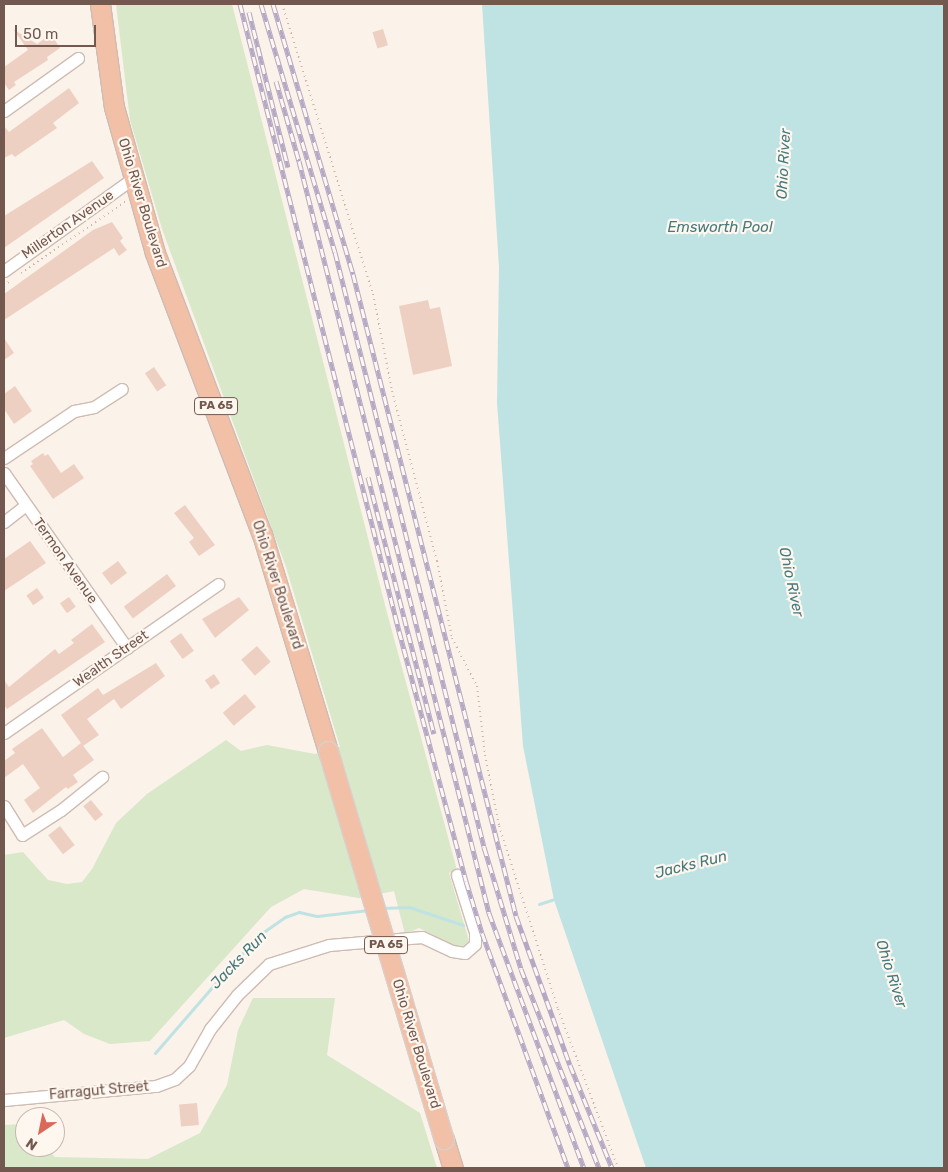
<!DOCTYPE html>
<html>
<head>
<meta charset="utf-8">
<style>
	body { margin:0 }
	#map { position:relative; width:948px; height:1172px; overflow:hidden; background:#fbf2e9; font-family:Rubik,sans-serif }
	div>[style] { position:absolute }
	.green>* { inset:0; background:#d8e8c8 }
	.water>* { inset:0; background:#bfe2e3 }
	.stream>* { height:3px; margin:-1.5px; padding:0 1.5px; transform-origin:1.5px; border-radius:1.5px; background:#bfe2e3 }
	.building>* { inset:0; background:#eed0c3; transform-origin:0 0 }
	.path>* { height:2px; margin-top:-1px; transform-origin:0; background:repeating-linear-gradient(90deg,#d3b3a6 0 1px,transparent 0 5px) }
	.roads { filter:drop-shadow(1px 0 #cebcb3) drop-shadow(-1px 0 #cebcb3) drop-shadow(0 1px #cebcb3) drop-shadow(0 -1px #cebcb3) }
	.minor>* { height:11px; margin:-5.5px; padding:0 5.5px; transform-origin:5.5px; border-radius:5.5px; background:#fff }
	.trunk>* { height:19px; margin:-9.5px; padding:0 9.5px; transform-origin:9.5px; border-radius:9.5px; background:#f1c0a7 }
	.rail>* { height:5px; margin-top:-2.5px; transform-origin:0; background:repeating-linear-gradient(90deg,#fef7ef 0 9px,#b4a8c4 0 18px); box-sizing:border-box; border-block:1px solid #b4a8c4 }
	.bridges { filter:drop-shadow(1px 0 #d8d0ce) drop-shadow(-1px 0 #d8d0ce) drop-shadow(0 1px #d8d0ce) drop-shadow(0 -1px #d8d0ce) }
	.trunk-bridge>* { height:19px; margin:-9.5px; padding:0 9.5px; transform-origin:9.5px; border-radius:9.5px; background:#f1c0a7 }
	span { translate:-50% -50%; white-space:nowrap; text-align:center; line-height:1.15; -webkit-text-stroke:4.5px #fef7ef; paint-order:stroke }
	.shield-label span { padding:1px 4px; background:#fef7ef; border:1px solid; border-radius:4px; -webkit-text-stroke-width:0 }
	.shield-label { font-size:12px; color:#73584f; font-weight:700 }
	.street-label { font-size:14px; color:#73584f }
	.water-label { font-size:15px; color:#477a7e; font-style:italic }
	.frame { position:absolute; inset:0; border:5px solid #73584f; pointer-events:none }
	.north { position:absolute; left:15px; top:1107px; width:50px; height:50px; box-sizing:border-box; background:#fef7ef; border:1px solid #c6b7af; border-radius:50%; rotate:214deg; font-size:14px; font-weight:700; line-height:20px; text-align:center; color:#73584f }
	.north::after { content:''; display:block; margin:auto; width:18px; height:22px; background:#da6959; clip-path:polygon(50% 0,100% 100%,50% 72%,0 100%) }
	.scale { position:absolute; left:15px; top:25px; width:81px; height:22px; box-sizing:border-box; border:2px solid #73584f; border-top:0; padding-left:6px; font-size:15px; line-height:18px; white-space:nowrap; color:#73584f; -webkit-text-stroke:4px #fef7ef; paint-order:stroke }
</style>
</head>
<body>
<div id="map">
	<div class="green">
		<div style="clip-path:polygon(116px 4px,232px 4px,386px 609px,457px 870px,449px 873px,469px 941px,463px 946px,453px 945px,419px 928px,405px 934px,394px 891px,359px 898px,304px 889px,271px 907px,150px 1041px,110px 1044px,84px 1034px,64px 1020px,4px 1038px,4px 855px,23px 852px,48px 880px,67px 884px,82px 882px,92px 869px,116px 823px,147px 794px,226px 740px,241px 751px,267px 745px,315px 754px,340px 747px,286px 567px,162px 229px,130px 120px)"></div>
		<div style="clip-path:polygon(253px 998px,335px 998px,327px 1055px,420px 1113px,437px 1168px,4px 1168px,4px 1125px,24px 1124px,25px 1147px,45px 1147px,55px 1157px,148px 1159px,200px 1133px,227px 1085px,238px 1030px)"></div>
	</div>
	<div class="water">
		<div style="clip-path:polygon(482px 4px,944px 4px,944px 1168px,646px 1168px,554px 900px,523px 746px,497px 403px,499px 267px)"></div>
	</div>
	<div class="stream">
		<div style="left:539px;top:904px;width:20px;rotate:-18deg"></div>
		<div style="left:382px;top:908px;width:27px;rotate:-2deg"></div>
		<div style="left:409px;top:907px;width:57px;rotate:18.4deg"></div>
		<div style="left:155px;top:1053px;width:118px;rotate:-49.1deg"></div>
		<div style="left:232px;top:964px;width:43px;rotate:-45.9deg"></div>
		<div style="left:262px;top:933px;width:28px;rotate:-35deg"></div>
		<div style="left:285px;top:917px;width:15px;rotate:-20deg"></div>
		<div style="left:299px;top:912px;width:18px;rotate:13deg"></div>
		<div style="left:317px;top:916px;width:52px;rotate:-6.6deg"></div>
	</div>
	<div class="building">
		<div style="clip-path:polygon(13px 29px,37px 44px,51px 34px,60px 48px,47px 57px,48px 60px,14px 82px,16px 85px,9px 90px,4px 83px,4px 67px,28px 50px)"></div>
		<div style="left:383px;top:29px;width:17px;height:11px;rotate:73deg"></div>
		<div style="clip-path:polygon(69px 88px,79px 103px,53px 123px,57px 128px,15px 157px,12px 154px,4px 158px,4px 126px,9px 132px)"></div>
		<div style="clip-path:polygon(92px 161px,104px 178px,4px 248px,4px 216px)"></div>
		<div style="clip-path:polygon(112px 222px,123px 238px,120px 241px,127px 250px,119px 256px,114px 248px,4px 320px,4px 294px,93px 230px)"></div>
		<div style="clip-path:polygon(428px 300px,430px 309px,440px 307px,452px 366px,413px 375px,399px 306px)"></div>
		<div style="clip-path:polygon(4px 338px,14px 353px,4px 360px)"></div>
		<div style="left:154px;top:367px;width:22px;height:11px;rotate:56deg"></div>
		<div style="clip-path:polygon(15px 386px,32px 411px,14px 424px,4px 409px,4px 394px)"></div>
		<div style="clip-path:polygon(43px 453px,45px 456px,48px 454px,61px 473px,74px 464px,84px 478px,53px 499px,30px 466px,33px 464px,31px 461px)"></div>
		<div style="clip-path:polygon(185px 505px,215px 545px,199px 556px,189px 542px,194px 538px,174px 513px)"></div>
		<div style="clip-path:polygon(30px 541px,46px 563px,4px 591px,4px 559px)"></div>
		<div style="left:118px;top:561px;width:15px;height:20px;rotate:53deg"></div>
		<div style="left:167px;top:574px;width:15px;height:54px;rotate:53deg"></div>
		<div style="left:37px;top:588px;width:12px;height:13px;rotate:55deg"></div>
		<div style="left:69px;top:597px;width:12px;height:11px;rotate:55deg"></div>
		<div style="clip-path:polygon(239px 597px,249px 610px,215px 638px,202px 619px)"></div>
		<div style="clip-path:polygon(92px 624px,105px 642px,7px 709px,4px 705px,4px 680px,9px 687px,55px 649px,59px 654px,74px 643px,71px 640px)"></div>
		<div style="left:181px;top:633px;width:22px;height:14px;rotate:54deg"></div>
		<div style="left:257px;top:646px;width:21px;height:21px;rotate:49deg"></div>
		<div style="clip-path:polygon(156px 663px,165px 676px,121px 709px,114px 699px,87px 719px,99px 735px,83px 746px,61px 715px,98px 688px,103px 695px)"></div>
		<div style="left:214px;top:674px;width:11px;height:11px;rotate:56deg"></div>
		<div style="left:245px;top:694px;width:17px;height:29px;rotate:50deg"></div>
		<div style="clip-path:polygon(42px 728px,63px 757px,81px 743px,94px 760px,73px 775px,78px 782px,68px 789px,66px 787px,33px 813px,24px 800px,40px 788px,23px 764px,4px 778px,4px 761px,15px 753px,12px 749px)"></div>
		<div style="left:91px;top:800px;width:19px;height:10px;rotate:51deg"></div>
		<div style="left:60px;top:826px;width:24px;height:15px;rotate:52deg"></div>
		<div style="left:197px;top:1103px;width:22px;height:18px;rotate:85deg"></div>
	</div>
	<div class="path">
		<div style="left:282px;top:4px;width:304px;rotate:72.6deg"></div>
		<div style="left:373px;top:294px;width:99px;rotate:78.9deg"></div>
		<div style="left:392px;top:391px;width:176px;rotate:75.2deg"></div>
		<div style="left:437px;top:561px;width:78px;rotate:79deg"></div>
		<div style="left:452px;top:638px;width:54px;rotate:62.5deg"></div>
		<div style="left:477px;top:686px;width:69px;rotate:83.4deg"></div>
		<div style="left:485px;top:755px;width:72px;rotate:78.8deg"></div>
		<div style="left:499px;top:826px;width:192px;rotate:72.1deg"></div>
		<div style="left:558px;top:1009px;width:170px;rotate:69.3deg"></div>
		<div style="left:21px;top:273px;width:127px;rotate:-34.4deg"></div>
		<div style="left:4px;top:286px;width:9px;rotate:-41deg"></div>
	</div>
	<div class="roads">
		<div class="minor">
			<div style="left:4px;top:111px;width:91px;rotate:-35.6deg"></div>
			<div style="left:4px;top:271px;width:158px;rotate:-35.7deg"></div>
			<div style="left:4px;top:458px;width:84px;rotate:-33.9deg"></div>
			<div style="left:74px;top:411px;width:20px;rotate:-11deg"></div>
			<div style="left:94px;top:407px;width:33px;rotate:-33deg"></div>
			<div style="left:4px;top:473px;width:214px;rotate:54.9deg"></div>
			<div style="left:4px;top:522px;width:28px;rotate:-38deg"></div>
			<div style="left:4px;top:733px;width:261px;rotate:-34.8deg"></div>
			<div style="left:4px;top:806px;width:34px;rotate:58deg"></div>
			<div style="left:22px;top:835px;width:46px;rotate:-32.7deg"></div>
			<div style="left:61px;top:810px;width:53px;rotate:-38.8deg"></div>
			<div style="left:4px;top:1100px;width:153px;rotate:-5.3deg"></div>
			<div style="left:156px;top:1086px;width:20px;rotate:-20deg"></div>
			<div style="left:175px;top:1079px;width:19px;rotate:-43deg"></div>
			<div style="left:189px;top:1066px;width:43px;rotate:-60.4deg"></div>
			<div style="left:210px;top:1029px;width:43px;rotate:-51.5deg"></div>
			<div style="left:237px;top:995px;width:45px;rotate:-44.1deg"></div>
			<div style="left:269px;top:964px;width:63px;rotate:-17.6deg"></div>
			<div style="left:329px;top:945px;width:93px;rotate:-4.9deg"></div>
			<div style="left:422px;top:937px;width:33px;rotate:25deg"></div>
			<div style="left:452px;top:951px;width:13px;rotate:9deg"></div>
			<div style="left:465px;top:953px;width:13px;rotate:-42deg"></div>
			<div style="left:475px;top:944px;width:12px;rotate:-90deg"></div>
			<div style="left:475px;top:932px;width:60px;rotate:-107.5deg"></div>
		</div>
		<div class="trunk">
			<div style="left:100px;top:4px;width:104px;rotate:82.3deg"></div>
			<div style="left:114px;top:107px;width:152px;rotate:74.3deg"></div>
			<div style="left:155px;top:253px;width:301px;rotate:69.2deg"></div>
			<div style="left:262px;top:534px;width:227px;rotate:73.1deg"></div>
			<div style="left:444px;top:1139px;width:30px;rotate:73deg"></div>
		</div>
	</div>
	<div class="rail">
		<div style="left:240px;top:4px;width:647px;rotate:75.77deg"></div>
		<div style="left:399px;top:631px;width:259px;rotate:75deg"></div>
		<div style="left:466px;top:881px;width:54px;rotate:72.9deg"></div>
		<div style="left:482px;top:933px;width:250px;rotate:69.9deg"></div>
		<div style="left:261px;top:4px;width:259px;rotate:73.4deg"></div>
		<div style="left:335px;top:252px;width:613px;rotate:75.94deg"></div>
		<div style="left:484px;top:847px;width:127px;rotate:73.1deg"></div>
		<div style="left:521px;top:969px;width:214px;rotate:68.6deg"></div>
		<div style="left:273px;top:4px;width:282px;rotate:73.5deg"></div>
		<div style="left:353px;top:274px;width:662px;rotate:75.75deg"></div>
		<div style="left:516px;top:916px;width:158px;rotate:70.1deg"></div>
		<div style="left:570px;top:1065px;width:111px;rotate:67.8deg"></div>
		<div style="left:249px;top:12px;width:160px;rotate:75.9deg"></div>
		<div style="left:276px;top:81px;width:83px;rotate:74deg"></div>
		<div style="left:299px;top:161px;width:776px;rotate:75.82deg"></div>
		<div style="left:489px;top:913px;width:272px;rotate:69.6deg"></div>
		<div style="left:368px;top:477px;width:265px;rotate:75.6deg"></div>
	</div>
	<div class="bridges">
		<div class="trunk-bridge">
			<div style="left:328px;top:751px;width:405px;rotate:73.4deg"></div>
		</div>
	</div>
	<div class="shield-label">
		<span style="left:216px;top:406px">PA 65</span>
		<span style="left:386px;top:945px">PA 65</span>
	</div>
	<div class="street-label">
		<span style="left:142px;top:203px;rotate:73deg">Ohio River Boulevard</span>
		<span style="left:68px;top:225px;rotate:-35deg">Millerton Avenue</span>
		<span style="left:65px;top:561px;rotate:55deg">Termon Avenue</span>
		<span style="left:277px;top:585px;rotate:72deg">Ohio River Boulevard</span>
		<span style="left:111px;top:659px;rotate:-35deg">Wealth Street</span>
		<span style="left:416px;top:1044px;rotate:73deg">Ohio River Boulevard</span>
		<span style="left:99px;top:1091px;rotate:-5deg">Farragut Street</span>
	</div>
	<div class="water-label">
		<span style="left:784px;top:164px;rotate:-87deg">Ohio River</span>
		<span style="left:720px;top:228px">Emsworth Pool</span>
		<span style="left:791px;top:582px;rotate:78deg">Ohio River</span>
		<span style="left:691px;top:865px;rotate:-14deg">Jacks Run</span>
		<span style="left:239px;top:960px;rotate:-46deg">Jacks Run</span>
		<span style="left:891px;top:974px;rotate:72deg">Ohio River</span>
	</div>
	<div class="frame"></div>
	<div class="north">N</div>
	<div class="scale">50 m</div>
</div>
</body>
</html>
